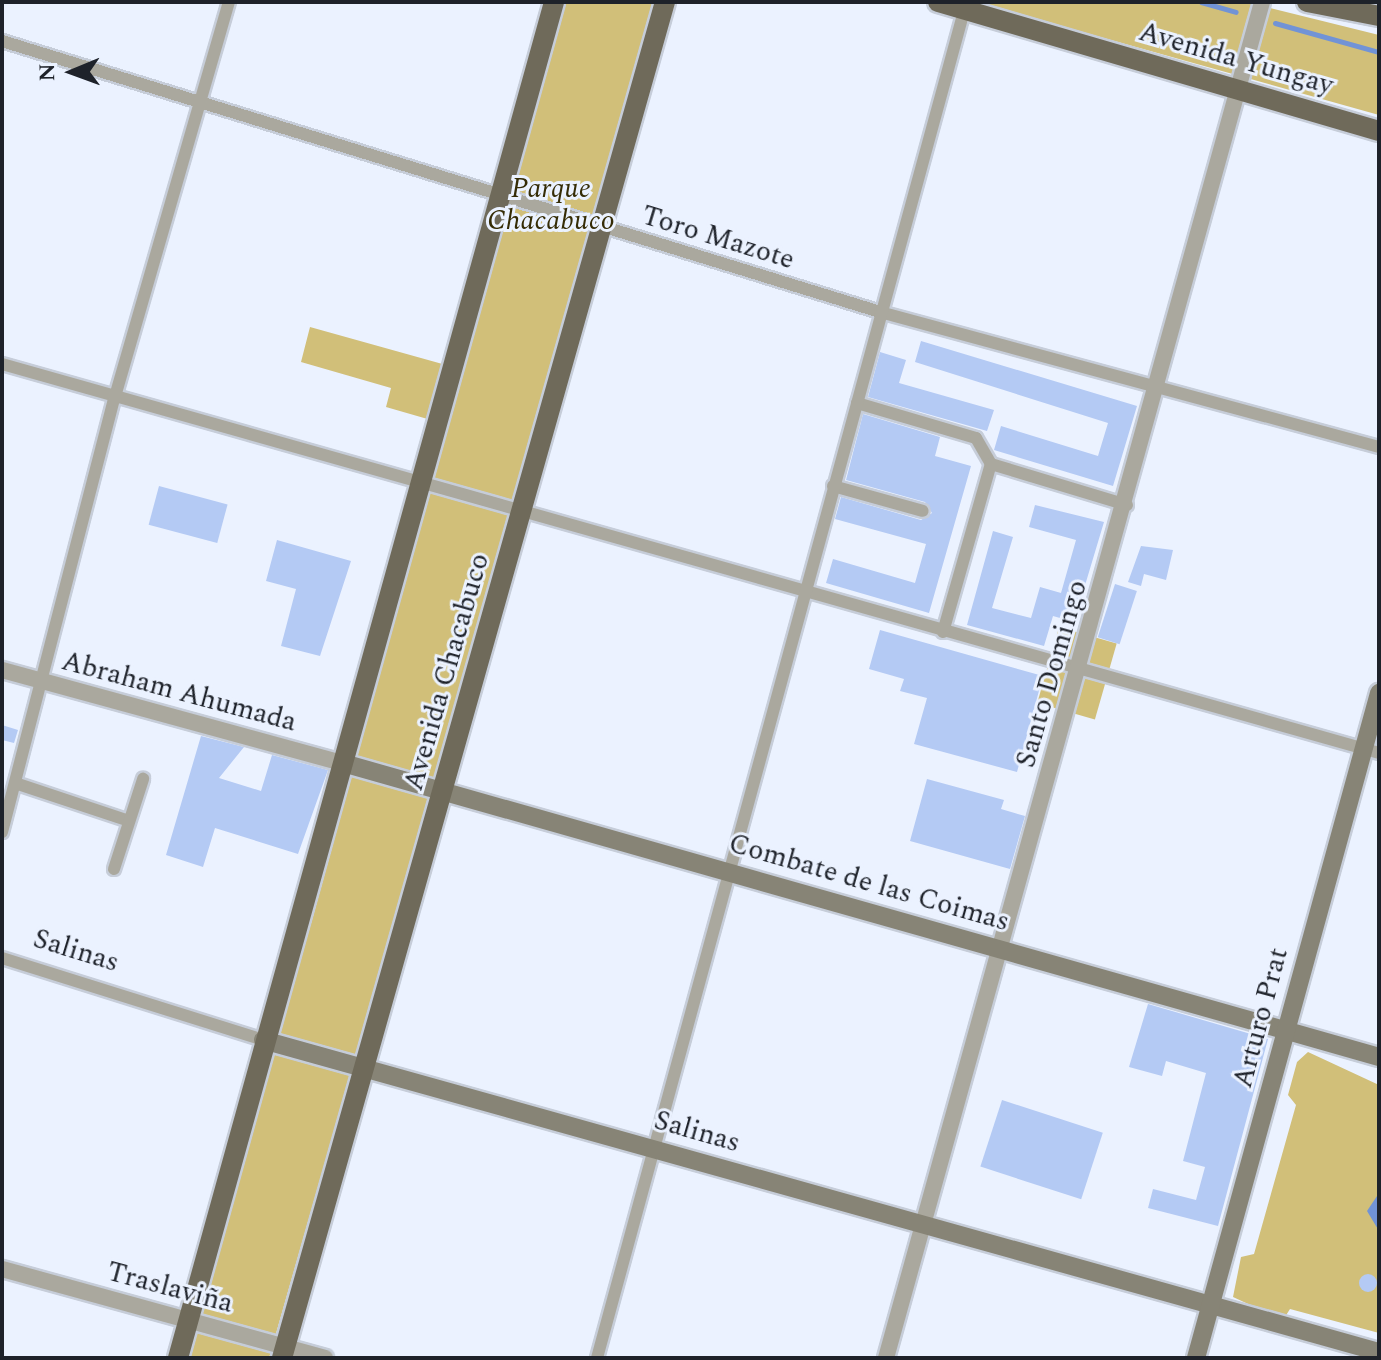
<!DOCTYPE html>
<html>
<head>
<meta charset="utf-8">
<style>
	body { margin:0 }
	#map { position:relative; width:1381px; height:1360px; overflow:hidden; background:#ebf2ff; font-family:Spectral,serif }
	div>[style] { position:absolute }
	.green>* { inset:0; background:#d1bf79; transform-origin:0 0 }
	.water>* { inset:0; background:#7193d6 }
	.stream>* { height:5px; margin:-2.5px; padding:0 2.5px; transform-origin:2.5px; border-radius:2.5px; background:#7193d6 }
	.building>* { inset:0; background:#b4caf4; transform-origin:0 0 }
	.round { border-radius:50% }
	.roads { filter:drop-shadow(2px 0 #c6cdd9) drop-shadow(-2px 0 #c6cdd9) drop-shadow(0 2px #c6cdd9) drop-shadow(0 -2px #c6cdd9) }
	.minor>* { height:12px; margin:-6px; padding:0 6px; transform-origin:6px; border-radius:6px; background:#aaa89e }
	.tertiary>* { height:16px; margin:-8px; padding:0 8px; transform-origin:8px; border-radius:8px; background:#aaa89e }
	.secondary>* { height:18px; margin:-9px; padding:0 9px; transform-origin:9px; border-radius:9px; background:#878476 }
	.primary>* { height:20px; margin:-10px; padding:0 10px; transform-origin:10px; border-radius:10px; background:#6f6a5a }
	span { translate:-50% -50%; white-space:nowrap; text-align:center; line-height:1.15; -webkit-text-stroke:6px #ebf2ff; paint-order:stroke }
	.street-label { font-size:28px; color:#1e222a }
	.park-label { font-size:28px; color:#352c06; font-style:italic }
	.frame { position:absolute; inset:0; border:4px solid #1e222a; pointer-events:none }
	.north { position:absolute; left:32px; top:32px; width:80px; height:80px; -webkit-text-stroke:6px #ebf2ff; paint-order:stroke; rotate:269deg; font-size:22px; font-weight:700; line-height:32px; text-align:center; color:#1e222a }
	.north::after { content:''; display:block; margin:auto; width:28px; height:36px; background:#1e222a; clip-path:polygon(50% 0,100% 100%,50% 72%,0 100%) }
</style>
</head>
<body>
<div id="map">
	<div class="green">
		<div style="clip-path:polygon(564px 2px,657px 2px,269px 1358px,182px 1358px,312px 920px)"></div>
		<div style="clip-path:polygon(975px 2px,1246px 2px,1379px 35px,1379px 115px)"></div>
		<div style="clip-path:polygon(310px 327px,446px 365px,431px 420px,386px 407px,391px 388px,301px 362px)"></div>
		<div style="left:1059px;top:627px;width:60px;height:79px;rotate:16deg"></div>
		<div style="clip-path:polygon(1308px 1052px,1379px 1085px,1379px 1333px,1290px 1309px,1283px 1320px,1233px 1297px,1241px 1257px,1254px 1254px,1296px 1105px,1288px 1095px,1297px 1062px)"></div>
	</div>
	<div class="water">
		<div style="clip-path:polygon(1379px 1193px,1379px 1231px,1367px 1211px)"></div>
	</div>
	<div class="stream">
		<div style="left:1201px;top:2px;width:36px;rotate:16deg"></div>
		<div style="left:1275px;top:23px;width:108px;rotate:15.6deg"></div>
	</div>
	<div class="building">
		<div style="clip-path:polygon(921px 341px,1137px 406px,1113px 486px,994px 450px,1001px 426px,1098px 456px,1108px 423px,915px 362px)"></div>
		<div style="clip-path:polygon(880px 352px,906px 360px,899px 383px,994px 410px,987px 431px,868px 397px)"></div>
		<div style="clip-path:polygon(863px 414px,940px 437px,935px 456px,971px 466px,929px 613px,826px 583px,833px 559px,915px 583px,926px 544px,835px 519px,841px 497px,921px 520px,932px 513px,925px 502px,846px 480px)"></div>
		<div style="left:159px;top:486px;width:71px;height:40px;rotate:15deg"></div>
		<div style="clip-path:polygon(1035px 505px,1104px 522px,1074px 622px,1053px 616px,1044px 646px,967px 625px,993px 531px,1013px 537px,992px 608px,1031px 618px,1040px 587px,1061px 593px,1076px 540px,1029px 527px)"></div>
		<div style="clip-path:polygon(277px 540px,351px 561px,320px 656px,281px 646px,296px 589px,266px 581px)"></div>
		<div style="clip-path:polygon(1141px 546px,1173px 550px,1166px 580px,1144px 574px,1141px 586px,1128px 582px)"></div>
		<div style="left:1115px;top:584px;width:23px;height:56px;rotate:18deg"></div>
		<div style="clip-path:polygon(880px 630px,1043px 676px,1017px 772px,914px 744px,927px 698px,900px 691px,904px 679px,869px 669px)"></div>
		<div style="clip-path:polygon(2px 725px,18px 730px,14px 743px,2px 740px)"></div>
		<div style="clip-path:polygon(201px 736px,244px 747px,219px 778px,261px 791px,272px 755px,328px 770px,298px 854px,215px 828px,203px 867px,166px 855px)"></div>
		<div style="clip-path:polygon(927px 779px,1004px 800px,1001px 809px,1025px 816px,1010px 869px,910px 841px)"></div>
		<div style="clip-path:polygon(1148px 1004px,1268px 1039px,1218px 1226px,1148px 1208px,1153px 1189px,1196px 1200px,1205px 1167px,1183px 1161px,1206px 1073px,1166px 1061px,1162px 1076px,1129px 1067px)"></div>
		<div style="left:1002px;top:1100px;width:106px;height:70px;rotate:18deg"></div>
		<div class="round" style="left:1359px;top:1274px;width:18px;height:18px"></div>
	</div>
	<div class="roads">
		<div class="minor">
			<div style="left:2px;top:41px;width:919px;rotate:17.15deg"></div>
			<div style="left:880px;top:312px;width:517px;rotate:15.14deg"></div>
			<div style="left:2px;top:364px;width:1431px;rotate:15.77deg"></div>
			<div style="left:857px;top:403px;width:124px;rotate:16.4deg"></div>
			<div style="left:976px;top:438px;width:30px;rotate:60deg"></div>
			<div style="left:833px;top:486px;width:93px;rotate:15.5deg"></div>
			<div style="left:943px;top:632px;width:175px;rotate:-74.1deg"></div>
			<div style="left:991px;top:464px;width:142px;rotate:16.8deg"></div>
			<div style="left:15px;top:783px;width:120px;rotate:18.4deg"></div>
			<div style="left:2px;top:832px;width:446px;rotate:-75.5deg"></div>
			<div style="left:114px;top:400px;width:414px;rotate:-73.9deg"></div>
			<div style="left:114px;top:869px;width:95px;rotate:-72.1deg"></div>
			<div style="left:2px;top:958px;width:274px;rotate:17.4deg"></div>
			<div style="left:597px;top:1358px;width:1400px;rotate:-74.76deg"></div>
		</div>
		<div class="tertiary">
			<div style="left:2px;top:670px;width:353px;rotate:15.3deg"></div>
			<div style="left:2px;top:1269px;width:335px;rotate:15.4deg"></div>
			<div style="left:886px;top:1358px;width:1407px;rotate:-74.5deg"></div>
		</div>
		<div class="secondary">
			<div style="left:343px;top:763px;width:1077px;rotate:15.84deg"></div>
			<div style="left:263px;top:1040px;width:1159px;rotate:15.62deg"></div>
			<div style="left:1196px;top:1358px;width:690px;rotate:-74.61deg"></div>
		</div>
		<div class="primary">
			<div style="left:938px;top:2px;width:459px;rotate:16.3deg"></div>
			<div style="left:1307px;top:2px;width:73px;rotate:11deg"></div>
			<div style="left:178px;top:1358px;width:1407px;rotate:-74.5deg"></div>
			<div style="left:282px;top:1358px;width:1409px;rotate:-74.23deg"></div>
		</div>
	</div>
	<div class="street-label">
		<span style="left:1236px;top:59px;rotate:16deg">Avenida Yungay</span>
		<span style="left:718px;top:238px;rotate:17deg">Toro Mazote</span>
		<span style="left:447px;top:672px;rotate:-74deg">Avenida Chacabuco</span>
		<span style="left:1052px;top:674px;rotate:-74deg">Santo Domingo</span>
		<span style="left:179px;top:692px;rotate:15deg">Abraham Ahumada</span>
		<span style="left:869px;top:883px;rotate:16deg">Combate de las Coimas</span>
		<span style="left:76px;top:951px;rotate:17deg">Salinas</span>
		<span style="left:1261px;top:1018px;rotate:-75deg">Arturo Prat</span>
		<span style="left:697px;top:1132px;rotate:16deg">Salinas</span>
		<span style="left:170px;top:1288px;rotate:15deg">Traslaviña</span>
	</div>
	<div class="park-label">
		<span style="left:551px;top:205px">Parque<br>Chacabuco</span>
	</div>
	<div class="frame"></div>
	<div class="north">N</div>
</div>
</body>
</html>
